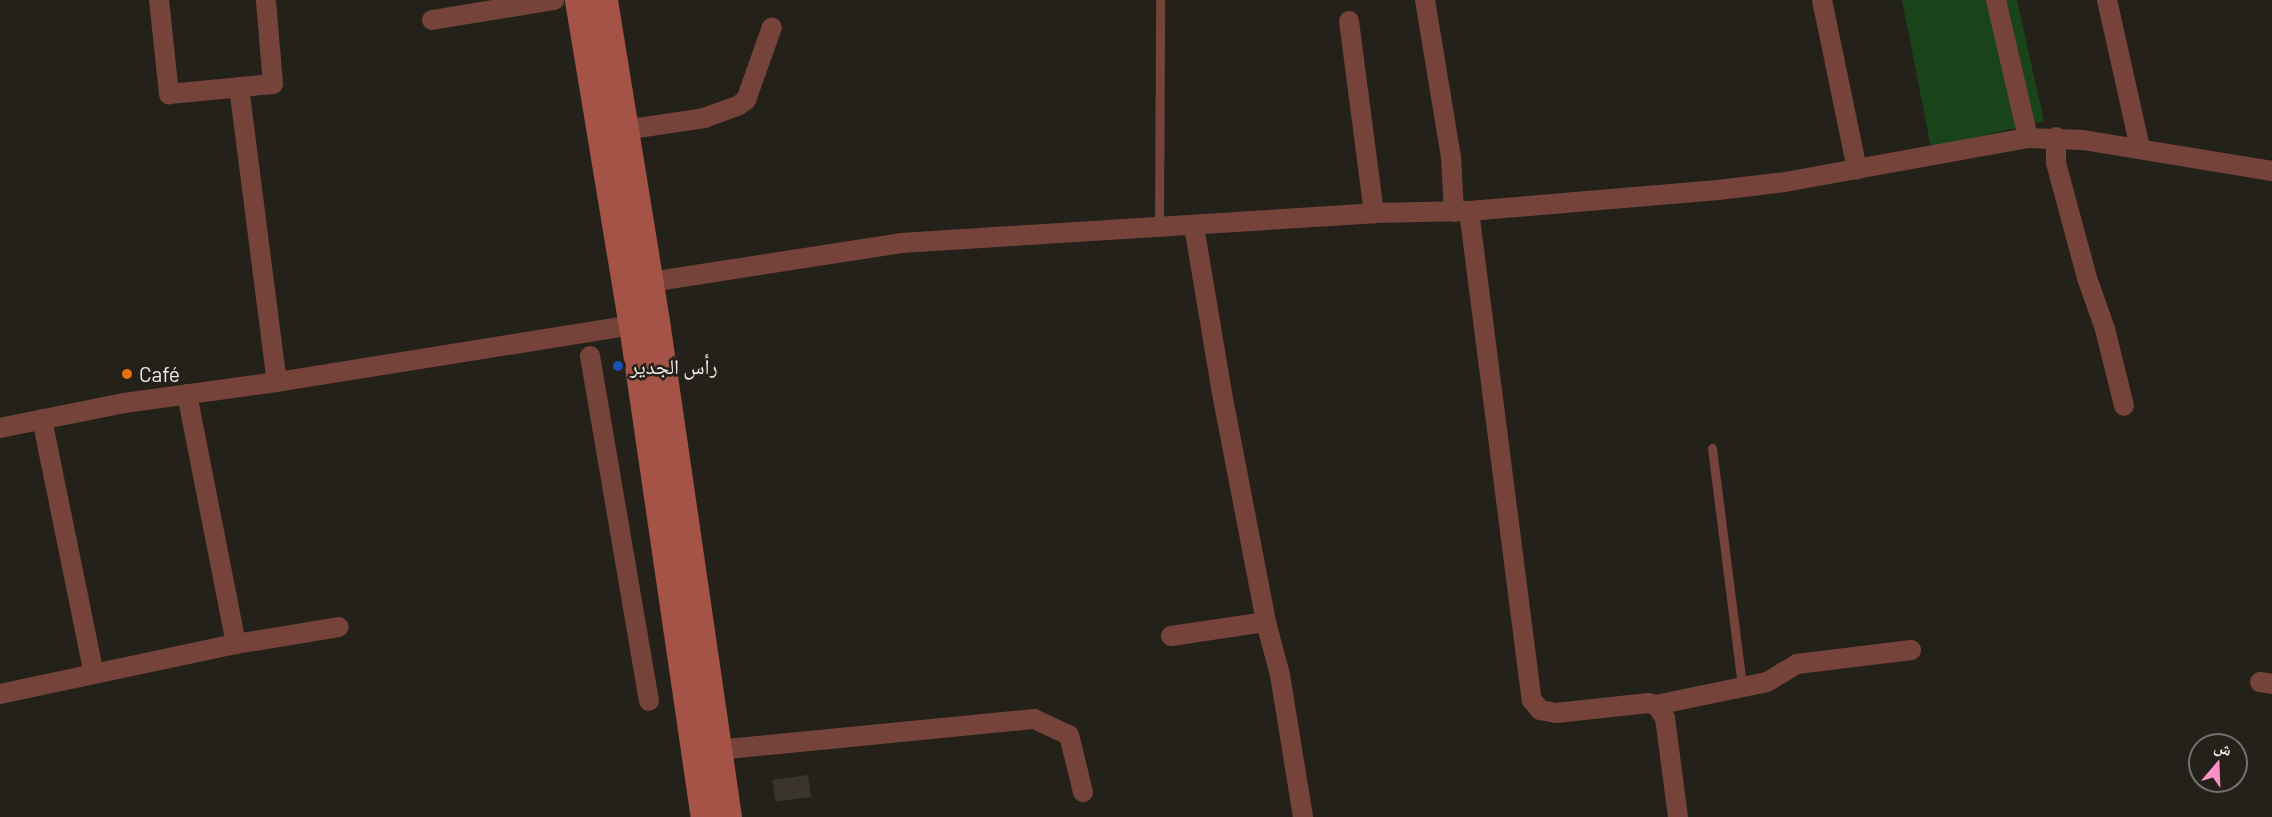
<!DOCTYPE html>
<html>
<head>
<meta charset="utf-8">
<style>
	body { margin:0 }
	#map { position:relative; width:2272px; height:817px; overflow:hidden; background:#24211a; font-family:Barlow,"Noto Naskh Arabic",sans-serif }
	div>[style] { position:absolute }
	.green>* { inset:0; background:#194318 }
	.building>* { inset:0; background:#3a342d; transform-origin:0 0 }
	.lane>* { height:9px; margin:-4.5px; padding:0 4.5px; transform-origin:4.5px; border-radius:4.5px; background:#76433a }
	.street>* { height:20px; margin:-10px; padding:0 10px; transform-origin:10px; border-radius:10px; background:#76433a }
	.secondary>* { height:27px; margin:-13.5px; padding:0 13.5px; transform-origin:13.5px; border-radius:13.5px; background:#a55347 }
	.dots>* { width:16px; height:16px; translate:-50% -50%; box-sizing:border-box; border:3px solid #24211a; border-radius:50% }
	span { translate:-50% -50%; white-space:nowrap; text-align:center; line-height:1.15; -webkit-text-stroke:5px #24211a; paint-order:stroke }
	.poi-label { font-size:21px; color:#edece6 }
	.left { translate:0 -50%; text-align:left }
	.north { position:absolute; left:2188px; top:733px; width:60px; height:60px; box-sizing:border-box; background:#24211a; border:2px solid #74726c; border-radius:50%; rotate:19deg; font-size:16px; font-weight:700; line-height:24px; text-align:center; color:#edece6 }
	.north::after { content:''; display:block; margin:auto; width:21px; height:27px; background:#fc8fc3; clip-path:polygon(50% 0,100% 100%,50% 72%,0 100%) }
</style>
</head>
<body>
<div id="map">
	<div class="green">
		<div style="clip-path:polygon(1902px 0,2017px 0,2044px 121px,1931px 148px)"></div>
	</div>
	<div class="building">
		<div style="left:808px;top:775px;width:22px;height:36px;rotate:82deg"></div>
	</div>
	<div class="lane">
		<div style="left:1159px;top:227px;width:227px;rotate:-89.7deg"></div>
		<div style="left:1712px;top:448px;width:241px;rotate:82.8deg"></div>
	</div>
	<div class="street">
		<div style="left:159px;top:0;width:95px;rotate:83.9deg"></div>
		<div style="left:169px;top:94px;width:104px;rotate:-5.5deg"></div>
		<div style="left:273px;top:84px;width:84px;rotate:-94.8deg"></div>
		<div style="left:1425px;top:0;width:159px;rotate:80.6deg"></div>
		<div style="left:1451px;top:157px;width:55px;rotate:86.9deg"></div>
		<div style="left:1822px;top:0;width:173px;rotate:78.3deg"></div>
		<div style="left:1996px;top:0;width:142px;rotate:76.9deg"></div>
		<div style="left:2107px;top:0;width:152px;rotate:77.4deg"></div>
		<div style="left:432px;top:20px;width:124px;rotate:-9.3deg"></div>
		<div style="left:1349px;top:21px;width:194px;rotate:82.6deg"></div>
		<div style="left:239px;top:87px;width:297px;rotate:82.7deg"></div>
		<div style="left:624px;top:130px;width:81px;rotate:-8.5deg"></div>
		<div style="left:704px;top:118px;width:37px;rotate:-20deg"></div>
		<div style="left:739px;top:105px;width:9px;rotate:-36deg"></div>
		<div style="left:746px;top:100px;width:77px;rotate:-70.4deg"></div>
		<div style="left:2056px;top:137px;width:26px;rotate:90deg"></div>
		<div style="left:2056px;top:163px;width:119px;rotate:74.9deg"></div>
		<div style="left:2087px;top:278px;width:54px;rotate:70.6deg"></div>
		<div style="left:2105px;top:329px;width:79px;rotate:76.1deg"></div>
		<div style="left:1469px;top:211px;width:493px;rotate:82.7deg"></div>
		<div style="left:1532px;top:700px;width:13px;rotate:51deg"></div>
		<div style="left:1540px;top:710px;width:16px;rotate:11deg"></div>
		<div style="left:1556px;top:713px;width:93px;rotate:-6.2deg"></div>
		<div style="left:1648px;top:703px;width:8px;rotate:14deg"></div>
		<div style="left:1656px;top:705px;width:16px;rotate:55deg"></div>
		<div style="left:1665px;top:718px;width:100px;rotate:82.5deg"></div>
		<div style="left:1194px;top:226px;width:164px;rotate:80.5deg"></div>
		<div style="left:1221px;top:388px;width:238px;rotate:79.1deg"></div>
		<div style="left:1266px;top:622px;width:55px;rotate:75.2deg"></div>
		<div style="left:1280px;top:675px;width:144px;rotate:80.8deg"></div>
		<div style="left:637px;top:284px;width:267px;rotate:-8.8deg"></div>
		<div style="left:901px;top:243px;width:474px;rotate:-3.6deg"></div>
		<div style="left:1374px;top:213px;width:95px;rotate:-1.2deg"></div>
		<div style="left:1469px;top:211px;width:250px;rotate:-4.8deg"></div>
		<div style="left:1718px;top:190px;width:67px;rotate:-6.8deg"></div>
		<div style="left:1785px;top:182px;width:247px;rotate:-10.3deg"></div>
		<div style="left:2028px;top:138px;width:55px;rotate:2.1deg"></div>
		<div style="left:2083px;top:140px;width:192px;rotate:9.3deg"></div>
		<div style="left:590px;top:356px;width:350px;rotate:80.3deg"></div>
		<div style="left:187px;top:394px;width:255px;rotate:78.9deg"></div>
		<div style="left:42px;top:419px;width:260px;rotate:78.5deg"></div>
		<div style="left:0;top:428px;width:126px;rotate:-11.4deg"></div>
		<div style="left:124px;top:403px;width:154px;rotate:-7.8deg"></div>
		<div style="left:277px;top:382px;width:372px;rotate:-9.1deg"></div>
		<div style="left:1171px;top:636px;width:96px;rotate:-8.4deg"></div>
		<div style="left:2260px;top:682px;width:12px;rotate:9deg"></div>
		<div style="left:0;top:694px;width:241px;rotate:-12deg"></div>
		<div style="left:236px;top:644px;width:104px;rotate:-9.4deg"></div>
		<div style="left:1656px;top:705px;width:113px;rotate:-11.7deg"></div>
		<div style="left:1767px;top:682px;width:35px;rotate:-31deg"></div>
		<div style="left:1797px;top:664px;width:115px;rotate:-7deg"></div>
		<div style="left:717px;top:750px;width:319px;rotate:-5.6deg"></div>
		<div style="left:1034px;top:719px;width:38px;rotate:25deg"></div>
		<div style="left:1069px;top:735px;width:59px;rotate:76.2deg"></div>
	</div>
	<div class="secondary">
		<div style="left:578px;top:0;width:329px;rotate:80.6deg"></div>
		<div style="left:632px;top:325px;width:497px;rotate:81.7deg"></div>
		<div style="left:604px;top:0;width:325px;rotate:80.8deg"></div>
		<div style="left:656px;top:321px;width:501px;rotate:81.74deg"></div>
	</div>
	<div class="dots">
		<div style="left:618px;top:366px;background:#1a4fb4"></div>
		<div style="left:127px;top:374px;background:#e8710a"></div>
	</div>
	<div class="poi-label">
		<span class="left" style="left:630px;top:366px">رأس الجدير</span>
		<span class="left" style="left:139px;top:374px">Café</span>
	</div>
	<div class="north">ش</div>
</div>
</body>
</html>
